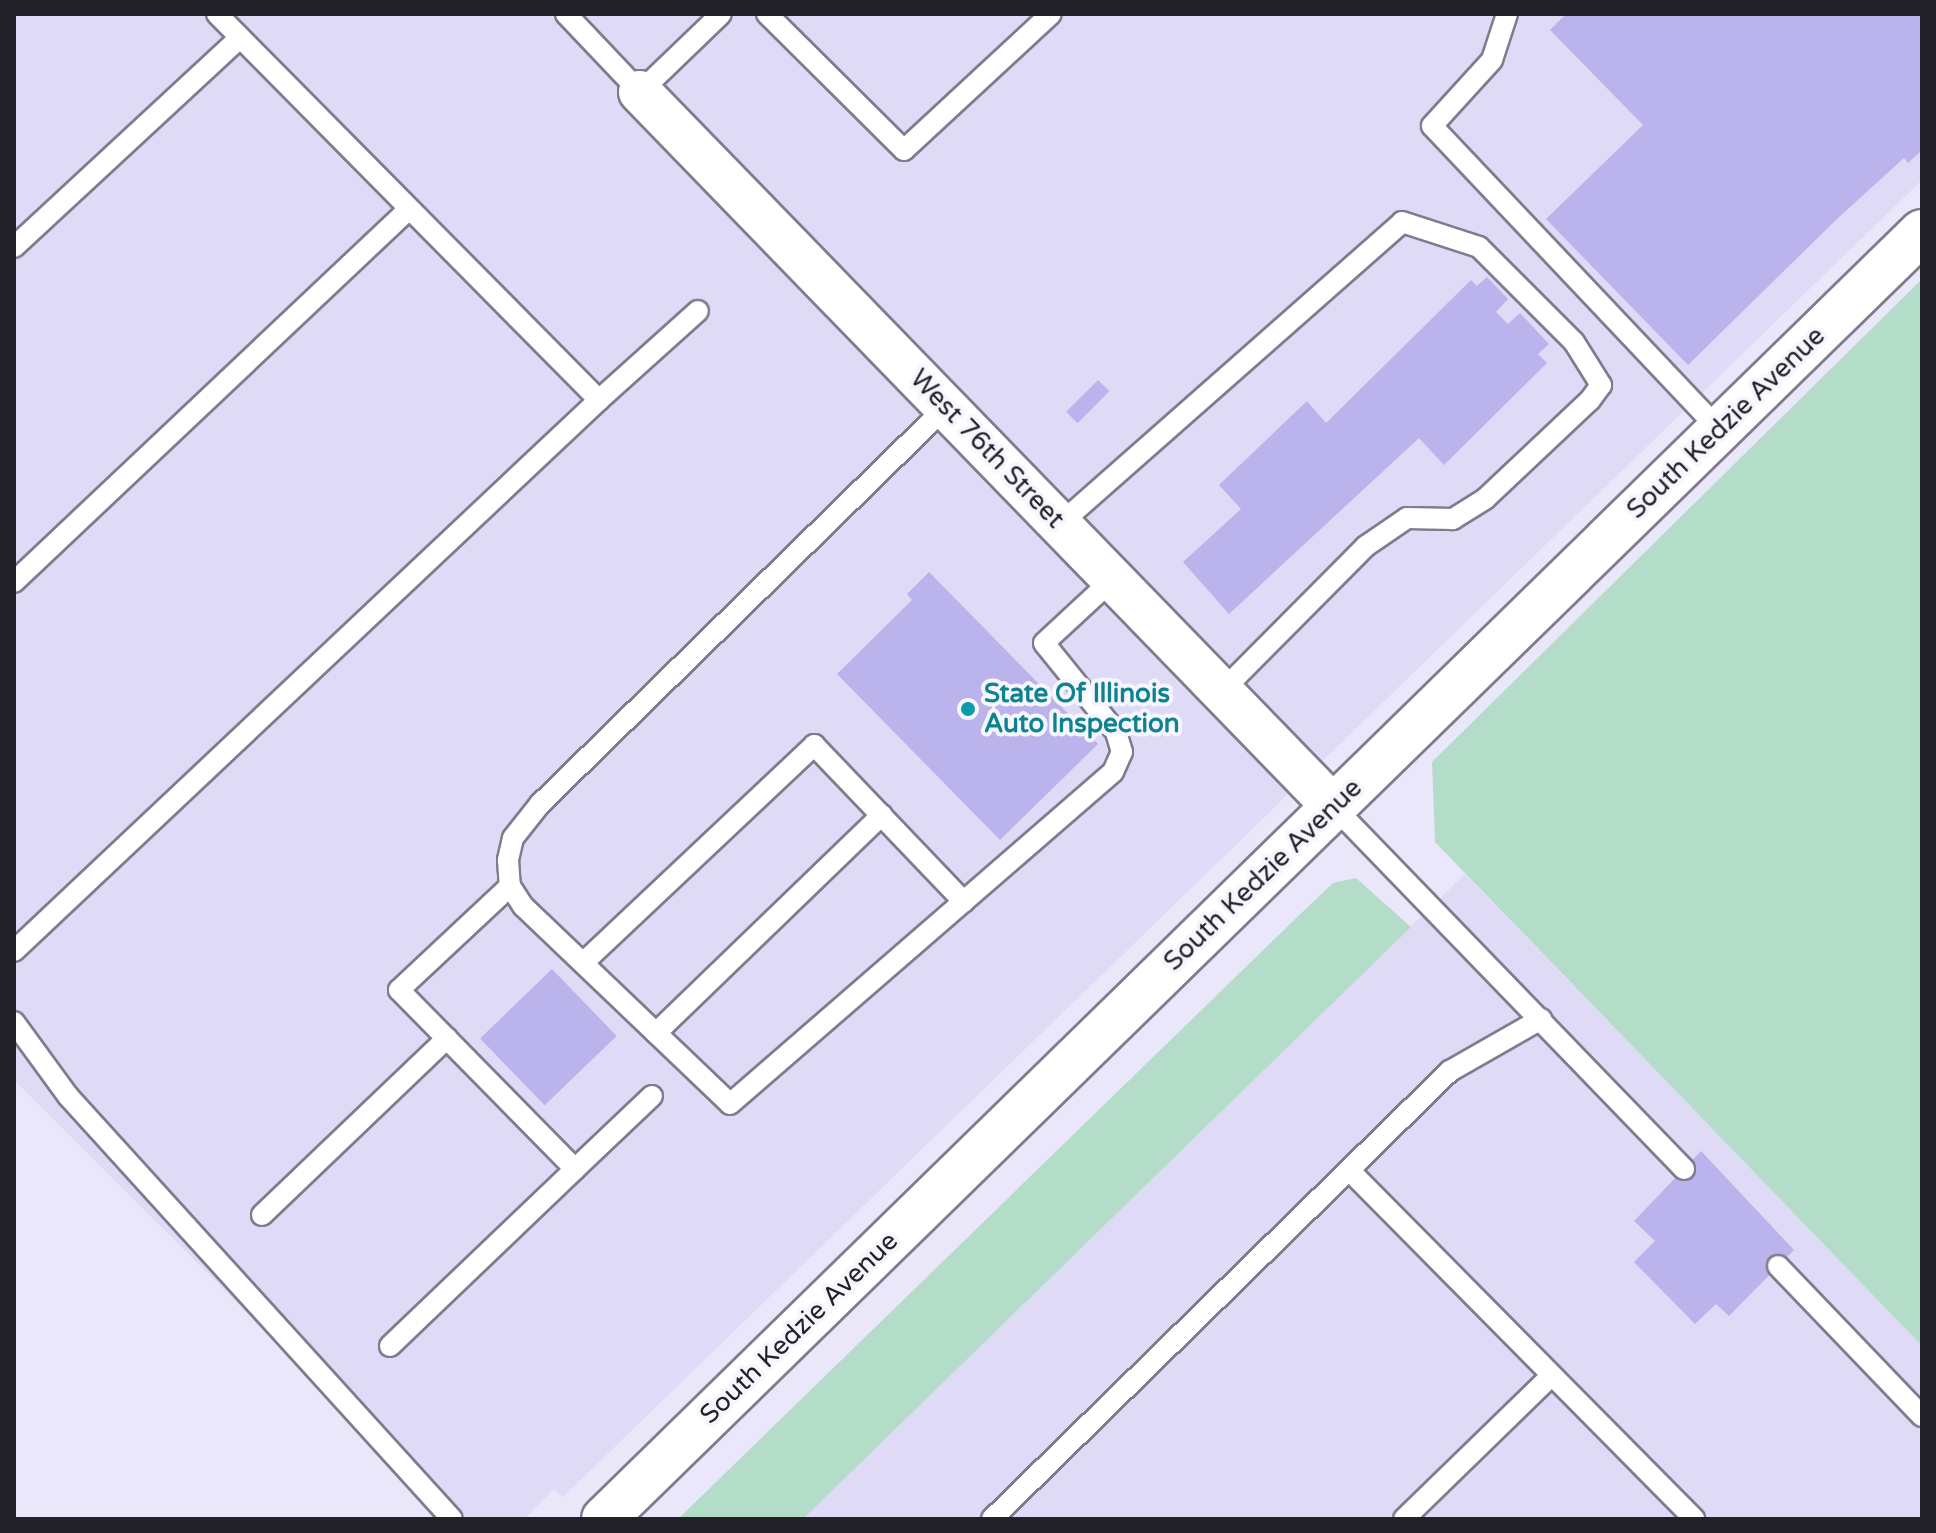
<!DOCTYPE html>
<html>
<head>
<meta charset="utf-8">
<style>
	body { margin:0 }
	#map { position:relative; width:1936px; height:1533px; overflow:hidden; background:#eae7fb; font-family:"Varela Round",sans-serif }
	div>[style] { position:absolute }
	.built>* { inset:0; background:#dfdbf6 }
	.green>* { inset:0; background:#b4ddc9 }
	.building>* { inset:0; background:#bbb3eb; transform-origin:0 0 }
	.roads { filter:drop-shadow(2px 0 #7f7c8e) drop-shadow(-2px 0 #7f7c8e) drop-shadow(0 2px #7f7c8e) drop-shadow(0 -2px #7f7c8e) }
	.service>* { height:20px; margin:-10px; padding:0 10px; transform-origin:10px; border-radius:10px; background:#fff }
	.minor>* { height:42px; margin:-21px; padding:0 21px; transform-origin:21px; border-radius:21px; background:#fff }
	.secondary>* { height:44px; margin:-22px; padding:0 22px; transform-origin:22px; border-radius:22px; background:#fff }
	.dots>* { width:22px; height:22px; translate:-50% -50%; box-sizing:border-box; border:4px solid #f7f6fe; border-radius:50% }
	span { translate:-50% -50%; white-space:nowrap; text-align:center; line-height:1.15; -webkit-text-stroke:8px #f7f6fe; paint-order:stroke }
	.street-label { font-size:26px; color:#222128 }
	.culture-label { font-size:26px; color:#0d838f; font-weight:700 }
	.left { translate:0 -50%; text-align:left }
	.frame { position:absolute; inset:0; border:16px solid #222128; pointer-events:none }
</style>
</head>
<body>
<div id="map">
	<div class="built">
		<div style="clip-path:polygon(14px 14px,1922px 14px,1922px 180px,563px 1497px,554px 1489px,524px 1519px,454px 1519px,14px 1080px)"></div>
		<div style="clip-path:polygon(1465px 874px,1922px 1346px,1922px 1519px,803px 1519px)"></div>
	</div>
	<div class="green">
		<div style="clip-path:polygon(1922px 279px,1922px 1346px,1435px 842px,1432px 762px)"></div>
		<div style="clip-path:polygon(1356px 878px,1411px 927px,803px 1519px,678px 1519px,1292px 922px,1333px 883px)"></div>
	</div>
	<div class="building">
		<div style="clip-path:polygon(1566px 14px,1922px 14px,1922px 150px,1908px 163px,1904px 158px,1838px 218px,1688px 365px,1546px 219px,1643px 125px,1550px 30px)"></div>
		<div style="clip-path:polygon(1487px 277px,1508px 299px,1496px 312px,1508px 324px,1520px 313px,1549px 344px,1538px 354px,1547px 363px,1444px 465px,1419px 438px,1229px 614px,1183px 562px,1241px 509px,1219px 485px,1307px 401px,1326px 423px,1471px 280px,1477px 286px)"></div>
		<div style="left:1098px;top:380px;width:16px;height:45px;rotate:45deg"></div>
		<div style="clip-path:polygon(929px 572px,1098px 744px,1000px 840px,837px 674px,912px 600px,907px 594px)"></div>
		<div style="left:552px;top:969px;width:93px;height:100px;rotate:46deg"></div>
		<div style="clip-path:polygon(1701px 1151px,1794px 1250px,1729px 1316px,1716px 1304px,1695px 1324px,1634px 1262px,1655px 1241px,1634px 1221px)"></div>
	</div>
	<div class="roads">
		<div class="service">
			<div style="left:566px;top:14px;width:108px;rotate:46.5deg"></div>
			<div style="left:640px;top:92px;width:112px;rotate:-43.9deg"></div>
			<div style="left:767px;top:14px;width:193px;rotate:44.8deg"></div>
			<div style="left:904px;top:150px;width:200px;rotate:-42.8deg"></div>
			<div style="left:1507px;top:14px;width:48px;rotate:108.1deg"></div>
			<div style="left:1492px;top:60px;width:89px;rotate:132.3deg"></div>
			<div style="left:1432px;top:126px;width:418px;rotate:46.6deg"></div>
			<div style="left:14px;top:247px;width:308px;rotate:-42.8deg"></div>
			<div style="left:599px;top:400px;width:133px;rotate:-42deg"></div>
			<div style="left:946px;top:407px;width:568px;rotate:135.64deg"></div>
			<div style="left:540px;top:804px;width:43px;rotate:128.5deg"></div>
			<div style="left:513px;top:838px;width:23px;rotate:103deg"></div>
			<div style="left:508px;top:860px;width:26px;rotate:86deg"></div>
			<div style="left:510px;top:886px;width:24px;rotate:57deg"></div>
			<div style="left:523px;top:906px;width:286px;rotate:43.7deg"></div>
			<div style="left:730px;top:1104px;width:507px;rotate:-40.92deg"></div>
			<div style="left:1113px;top:772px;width:22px;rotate:-66deg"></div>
			<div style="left:1122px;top:752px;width:21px;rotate:-107deg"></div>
			<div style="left:1116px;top:732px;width:114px;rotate:-129deg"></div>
			<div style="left:1044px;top:643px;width:94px;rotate:-42.8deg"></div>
			<div style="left:1060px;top:524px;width:456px;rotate:-41.4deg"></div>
			<div style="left:1402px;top:222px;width:81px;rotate:18deg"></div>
			<div style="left:1479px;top:247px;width:134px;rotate:45deg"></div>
			<div style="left:1574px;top:342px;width:51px;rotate:57.9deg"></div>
			<div style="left:1601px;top:385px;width:19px;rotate:126deg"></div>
			<div style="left:1590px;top:400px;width:144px;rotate:136.7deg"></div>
			<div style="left:1485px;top:499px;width:38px;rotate:148deg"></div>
			<div style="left:1453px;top:519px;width:46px;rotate:-178.8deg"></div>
			<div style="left:1407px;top:518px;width:50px;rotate:145.7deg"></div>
			<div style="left:1366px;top:546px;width:204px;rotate:134.8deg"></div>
			<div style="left:14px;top:582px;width:543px;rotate:-43.36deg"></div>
			<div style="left:1333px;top:806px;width:505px;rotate:45.96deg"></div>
			<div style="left:14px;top:951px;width:804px;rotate:-43.29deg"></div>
			<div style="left:599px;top:400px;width:543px;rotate:-134.7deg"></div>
			<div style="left:583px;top:963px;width:318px;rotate:-43.3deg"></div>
			<div style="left:814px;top:745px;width:217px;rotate:46.3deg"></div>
			<div style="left:14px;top:1022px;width:92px;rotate:53.9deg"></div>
			<div style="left:68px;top:1096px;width:571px;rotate:47.77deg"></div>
			<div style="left:656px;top:1033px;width:314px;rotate:-44deg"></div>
			<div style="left:575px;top:1169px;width:106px;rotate:-43.5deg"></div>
			<div style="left:1349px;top:1170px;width:491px;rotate:45.3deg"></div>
			<div style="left:262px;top:1215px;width:256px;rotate:-43.7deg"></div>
			<div style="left:1778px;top:1266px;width:208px;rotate:46.2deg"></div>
			<div style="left:390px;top:1346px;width:256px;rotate:-43.7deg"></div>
			<div style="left:575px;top:1169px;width:251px;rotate:-134.5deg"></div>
			<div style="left:399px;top:990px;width:152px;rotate:-43.1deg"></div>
			<div style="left:992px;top:1519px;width:641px;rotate:-44.37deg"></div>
			<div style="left:1450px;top:1071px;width:105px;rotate:-29.7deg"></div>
			<div style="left:1404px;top:1519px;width:206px;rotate:-44.2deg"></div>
		</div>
		<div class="minor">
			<div style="left:640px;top:92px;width:995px;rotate:45.86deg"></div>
		</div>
		<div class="secondary">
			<div style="left:604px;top:1519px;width:1842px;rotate:-44.32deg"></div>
		</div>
	</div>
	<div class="dots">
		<div style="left:968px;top:709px;background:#0f9aa8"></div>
	</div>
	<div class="street-label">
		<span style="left:1726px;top:423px;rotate:-44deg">South Kedzie Avenue</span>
		<span style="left:987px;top:449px;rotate:46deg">West 76th Street</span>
		<span style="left:1263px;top:875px;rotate:-44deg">South Kedzie Avenue</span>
		<span style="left:799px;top:1328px;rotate:-44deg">South Kedzie Avenue</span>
	</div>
	<div class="culture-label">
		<span class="left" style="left:984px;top:709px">State Of Illinois<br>Auto Inspection</span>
	</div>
	<div class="frame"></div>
</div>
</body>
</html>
